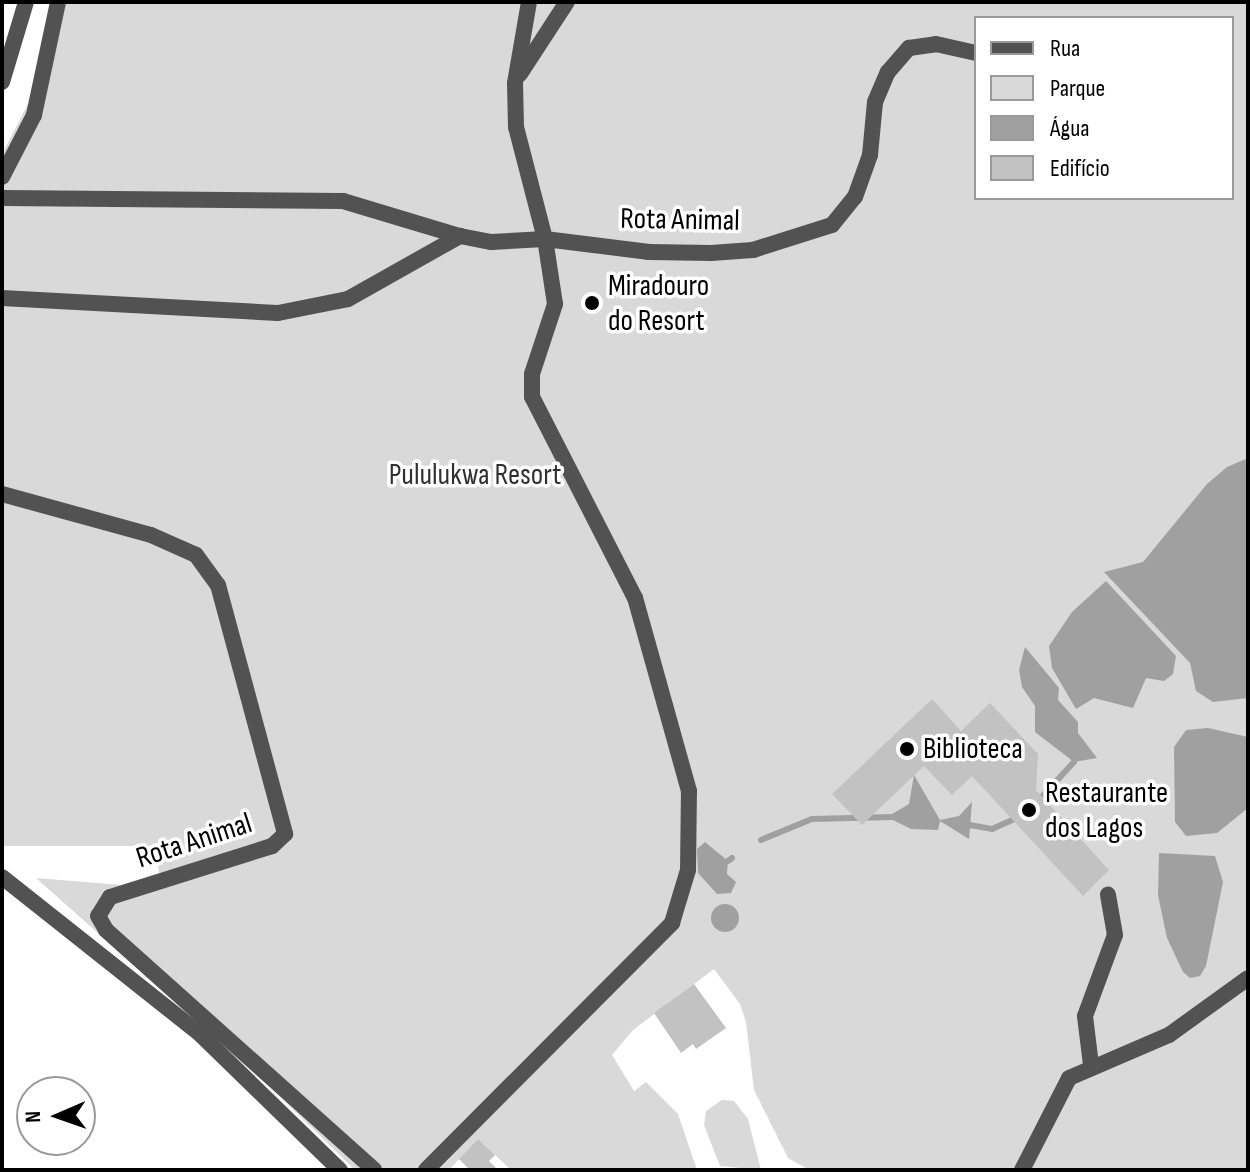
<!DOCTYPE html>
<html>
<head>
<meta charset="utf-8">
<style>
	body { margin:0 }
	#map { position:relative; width:1250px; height:1172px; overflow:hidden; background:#fff; font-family:"Sofia Sans Condensed",sans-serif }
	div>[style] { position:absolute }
	.green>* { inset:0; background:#d9d9d9 }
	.water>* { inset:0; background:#a0a0a0 }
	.round { border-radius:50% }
	.stream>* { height:6px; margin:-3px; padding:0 3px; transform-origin:3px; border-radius:3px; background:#a0a0a0 }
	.building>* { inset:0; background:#c2c2c2 }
	.street>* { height:16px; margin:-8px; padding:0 8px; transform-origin:8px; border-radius:8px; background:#525252 }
	.dots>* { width:22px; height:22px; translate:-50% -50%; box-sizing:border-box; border:4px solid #fff; border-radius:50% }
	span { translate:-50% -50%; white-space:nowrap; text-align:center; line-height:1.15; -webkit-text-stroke:7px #fff; paint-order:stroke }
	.street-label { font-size:30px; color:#000 }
	.poi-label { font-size:30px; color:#000 }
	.left { translate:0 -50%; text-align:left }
	.park-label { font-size:30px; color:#303030 }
	.frame { position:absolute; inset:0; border:4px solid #000; pointer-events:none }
	.legend { position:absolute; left:974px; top:16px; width:260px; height:184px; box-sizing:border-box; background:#fff; border:2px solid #999; margin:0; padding:10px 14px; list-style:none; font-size:24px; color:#000 }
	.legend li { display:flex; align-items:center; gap:16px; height:40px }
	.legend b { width:40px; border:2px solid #999 }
	.north { position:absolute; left:16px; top:1076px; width:80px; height:80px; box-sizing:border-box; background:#fff; border:2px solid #999; border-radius:50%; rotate:268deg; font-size:22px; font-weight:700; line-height:32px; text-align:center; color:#000 }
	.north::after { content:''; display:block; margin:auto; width:28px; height:36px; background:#000; clip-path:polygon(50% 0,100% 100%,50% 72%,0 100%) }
</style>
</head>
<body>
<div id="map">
	<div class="green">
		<div style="clip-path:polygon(evenodd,51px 2px,1248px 2px,1248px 1170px,809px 1170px,788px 1158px,754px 1090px,746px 1022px,740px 1004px,714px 969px,633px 1030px,612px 1055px,634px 1091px,646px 1082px,678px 1114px,697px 1170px,511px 1170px,478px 1139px,449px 1170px,355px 1170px,260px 1077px,36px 878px,122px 885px,159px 874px,156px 846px,2px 846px,2px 154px,29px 102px,51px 2px,976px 18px,1232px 18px,1232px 198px,976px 198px,976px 18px)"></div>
		<div style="clip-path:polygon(722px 1100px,734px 1101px,748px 1119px,761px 1170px,720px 1166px,704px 1125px,706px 1111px)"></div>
	</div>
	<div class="water">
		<div style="clip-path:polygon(1248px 458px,1248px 698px,1213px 702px,1196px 691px,1190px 663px,1104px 572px,1143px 562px,1207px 484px,1227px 467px)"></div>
		<div style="clip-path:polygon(1106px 581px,1176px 656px,1173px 674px,1164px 681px,1146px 678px,1133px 708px,1094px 698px,1076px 709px,1052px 668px,1049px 646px,1072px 612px)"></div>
		<div style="clip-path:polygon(1025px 647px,1059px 688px,1058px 700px,1078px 722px,1078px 733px,1097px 758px,1074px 762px,1035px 732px,1035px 706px,1022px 687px,1019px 670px)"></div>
		<div style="clip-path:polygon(1208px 728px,1248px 737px,1248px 808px,1217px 833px,1186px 836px,1175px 822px,1174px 747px,1186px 730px)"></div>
		<div style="clip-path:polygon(914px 775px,940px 820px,959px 816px,972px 802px,969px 839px,940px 821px,938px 830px,911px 829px,887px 817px,909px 804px)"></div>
		<div style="clip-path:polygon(705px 842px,728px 861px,727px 874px,736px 882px,731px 893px,717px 894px,698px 873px,697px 849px)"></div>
		<div style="clip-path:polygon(1159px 853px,1215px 856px,1223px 882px,1206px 966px,1200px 976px,1190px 978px,1183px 972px,1167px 938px,1158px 895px)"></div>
		<div class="round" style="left:711px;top:904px;width:28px;height:28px"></div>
	</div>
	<div class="stream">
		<div style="left:1038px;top:801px;width:53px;rotate:-47.3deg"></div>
		<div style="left:964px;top:824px;width:28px;rotate:10deg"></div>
		<div style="left:992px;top:829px;width:27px;rotate:-24deg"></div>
		<div style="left:761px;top:840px;width:55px;rotate:-22.4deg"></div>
		<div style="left:812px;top:819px;width:81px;rotate:-1.4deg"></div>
		<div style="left:728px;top:861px;width:5px;rotate:-37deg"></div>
	</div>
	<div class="building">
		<div style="clip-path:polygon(932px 699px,961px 731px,990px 703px,1038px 754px,1036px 790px,1109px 870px,1083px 896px,972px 776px,952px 795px,924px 766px,862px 825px,832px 794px)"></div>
		<div style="clip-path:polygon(694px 984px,726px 1028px,696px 1049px,693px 1044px,681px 1053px,654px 1013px)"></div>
		<div style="clip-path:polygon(478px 1139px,495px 1155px,489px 1161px,498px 1170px,470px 1170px,459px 1159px)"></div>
	</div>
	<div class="street">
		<div style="left:520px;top:74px;width:86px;rotate:-56.9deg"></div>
		<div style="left:2px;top:82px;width:84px;rotate:-73.3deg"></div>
		<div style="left:2px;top:177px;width:70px;rotate:-62.7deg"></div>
		<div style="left:34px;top:115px;width:116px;rotate:-78deg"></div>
		<div style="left:2px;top:198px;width:341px;rotate:0.5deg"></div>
		<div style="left:343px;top:201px;width:122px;rotate:16.7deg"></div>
		<div style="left:460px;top:236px;width:32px;rotate:11deg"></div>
		<div style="left:491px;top:242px;width:54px;rotate:-3.2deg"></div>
		<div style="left:545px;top:239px;width:116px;rotate:-104.5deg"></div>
		<div style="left:516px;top:127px;width:44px;rotate:-91.3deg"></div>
		<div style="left:515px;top:83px;width:82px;rotate:-80.2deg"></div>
		<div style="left:2px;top:298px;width:276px;rotate:3.1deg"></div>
		<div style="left:278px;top:313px;width:71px;rotate:-11.3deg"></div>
		<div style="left:348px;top:299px;width:129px;rotate:-29.4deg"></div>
		<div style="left:2px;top:494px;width:155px;rotate:15.4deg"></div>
		<div style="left:151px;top:535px;width:49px;rotate:24deg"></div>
		<div style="left:196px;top:555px;width:37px;rotate:54deg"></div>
		<div style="left:218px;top:585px;width:258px;rotate:74.9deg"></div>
		<div style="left:285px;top:834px;width:18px;rotate:137deg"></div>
		<div style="left:272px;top:846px;width:170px;rotate:162.5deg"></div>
		<div style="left:110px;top:897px;width:22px;rotate:122deg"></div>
		<div style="left:98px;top:916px;width:16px;rotate:60deg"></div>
		<div style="left:106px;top:930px;width:360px;rotate:41.8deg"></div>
		<div style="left:2px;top:877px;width:254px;rotate:38.4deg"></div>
		<div style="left:201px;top:1035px;width:194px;rotate:44.2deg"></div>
		<div style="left:1091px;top:1065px;width:49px;rotate:-97deg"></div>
		<div style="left:1085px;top:1016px;width:86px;rotate:-69.7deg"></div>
		<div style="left:1115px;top:935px;width:41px;rotate:-99.9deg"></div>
		<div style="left:426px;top:1170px;width:349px;rotate:-45.1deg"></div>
		<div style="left:672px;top:923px;width:55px;rotate:-73.2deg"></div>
		<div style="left:688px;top:870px;width:79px;rotate:-89.3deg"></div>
		<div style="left:689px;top:791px;width:200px;rotate:-105.6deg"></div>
		<div style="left:635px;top:598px;width:226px;rotate:-117.1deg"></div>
		<div style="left:532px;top:397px;width:23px;rotate:-90deg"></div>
		<div style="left:532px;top:374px;width:74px;rotate:-71.8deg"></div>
		<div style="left:555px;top:304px;width:66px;rotate:-98.7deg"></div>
		<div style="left:545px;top:239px;width:105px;rotate:7.1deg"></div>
		<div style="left:649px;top:252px;width:62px;rotate:0.9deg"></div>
		<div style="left:711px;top:253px;width:42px;rotate:-4.1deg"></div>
		<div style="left:753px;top:250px;width:83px;rotate:-17.6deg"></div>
		<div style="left:832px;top:225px;width:36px;rotate:-51deg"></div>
		<div style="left:855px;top:197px;width:45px;rotate:-70.3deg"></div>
		<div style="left:870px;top:155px;width:53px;rotate:-84.6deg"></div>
		<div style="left:875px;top:102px;width:33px;rotate:-67deg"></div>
		<div style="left:888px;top:72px;width:32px;rotate:-49deg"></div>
		<div style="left:909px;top:48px;width:27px;rotate:-8deg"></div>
		<div style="left:936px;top:44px;width:41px;rotate:12.7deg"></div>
		<div style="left:1022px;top:1170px;width:103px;rotate:-62.9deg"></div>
		<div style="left:1069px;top:1078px;width:109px;rotate:-23.3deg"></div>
		<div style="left:1169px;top:1035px;width:97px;rotate:-35.8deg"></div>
	</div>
	<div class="dots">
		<div style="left:592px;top:303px;background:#000"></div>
		<div style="left:907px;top:749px;background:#000"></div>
		<div style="left:1029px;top:810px;background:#000"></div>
	</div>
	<div class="street-label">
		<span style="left:680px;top:220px;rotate:1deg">Rota Animal</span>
		<span style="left:194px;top:841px;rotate:-18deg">Rota Animal</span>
	</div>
	<div class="poi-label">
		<span class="left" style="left:608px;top:303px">Miradouro<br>do Resort</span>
		<span class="left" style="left:923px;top:749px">Biblioteca</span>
		<span class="left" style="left:1045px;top:810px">Restaurante<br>dos Lagos</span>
	</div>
	<div class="park-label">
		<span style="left:475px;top:475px">Pululukwa Resort</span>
	</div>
	<div class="frame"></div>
	<ul class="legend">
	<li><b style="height:10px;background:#525252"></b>Rua</li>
	<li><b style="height:22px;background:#d9d9d9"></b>Parque</li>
	<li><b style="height:22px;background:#a0a0a0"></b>Água</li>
	<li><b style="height:22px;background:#c2c2c2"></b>Edifício</li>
	</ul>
	<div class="north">N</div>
</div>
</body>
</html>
